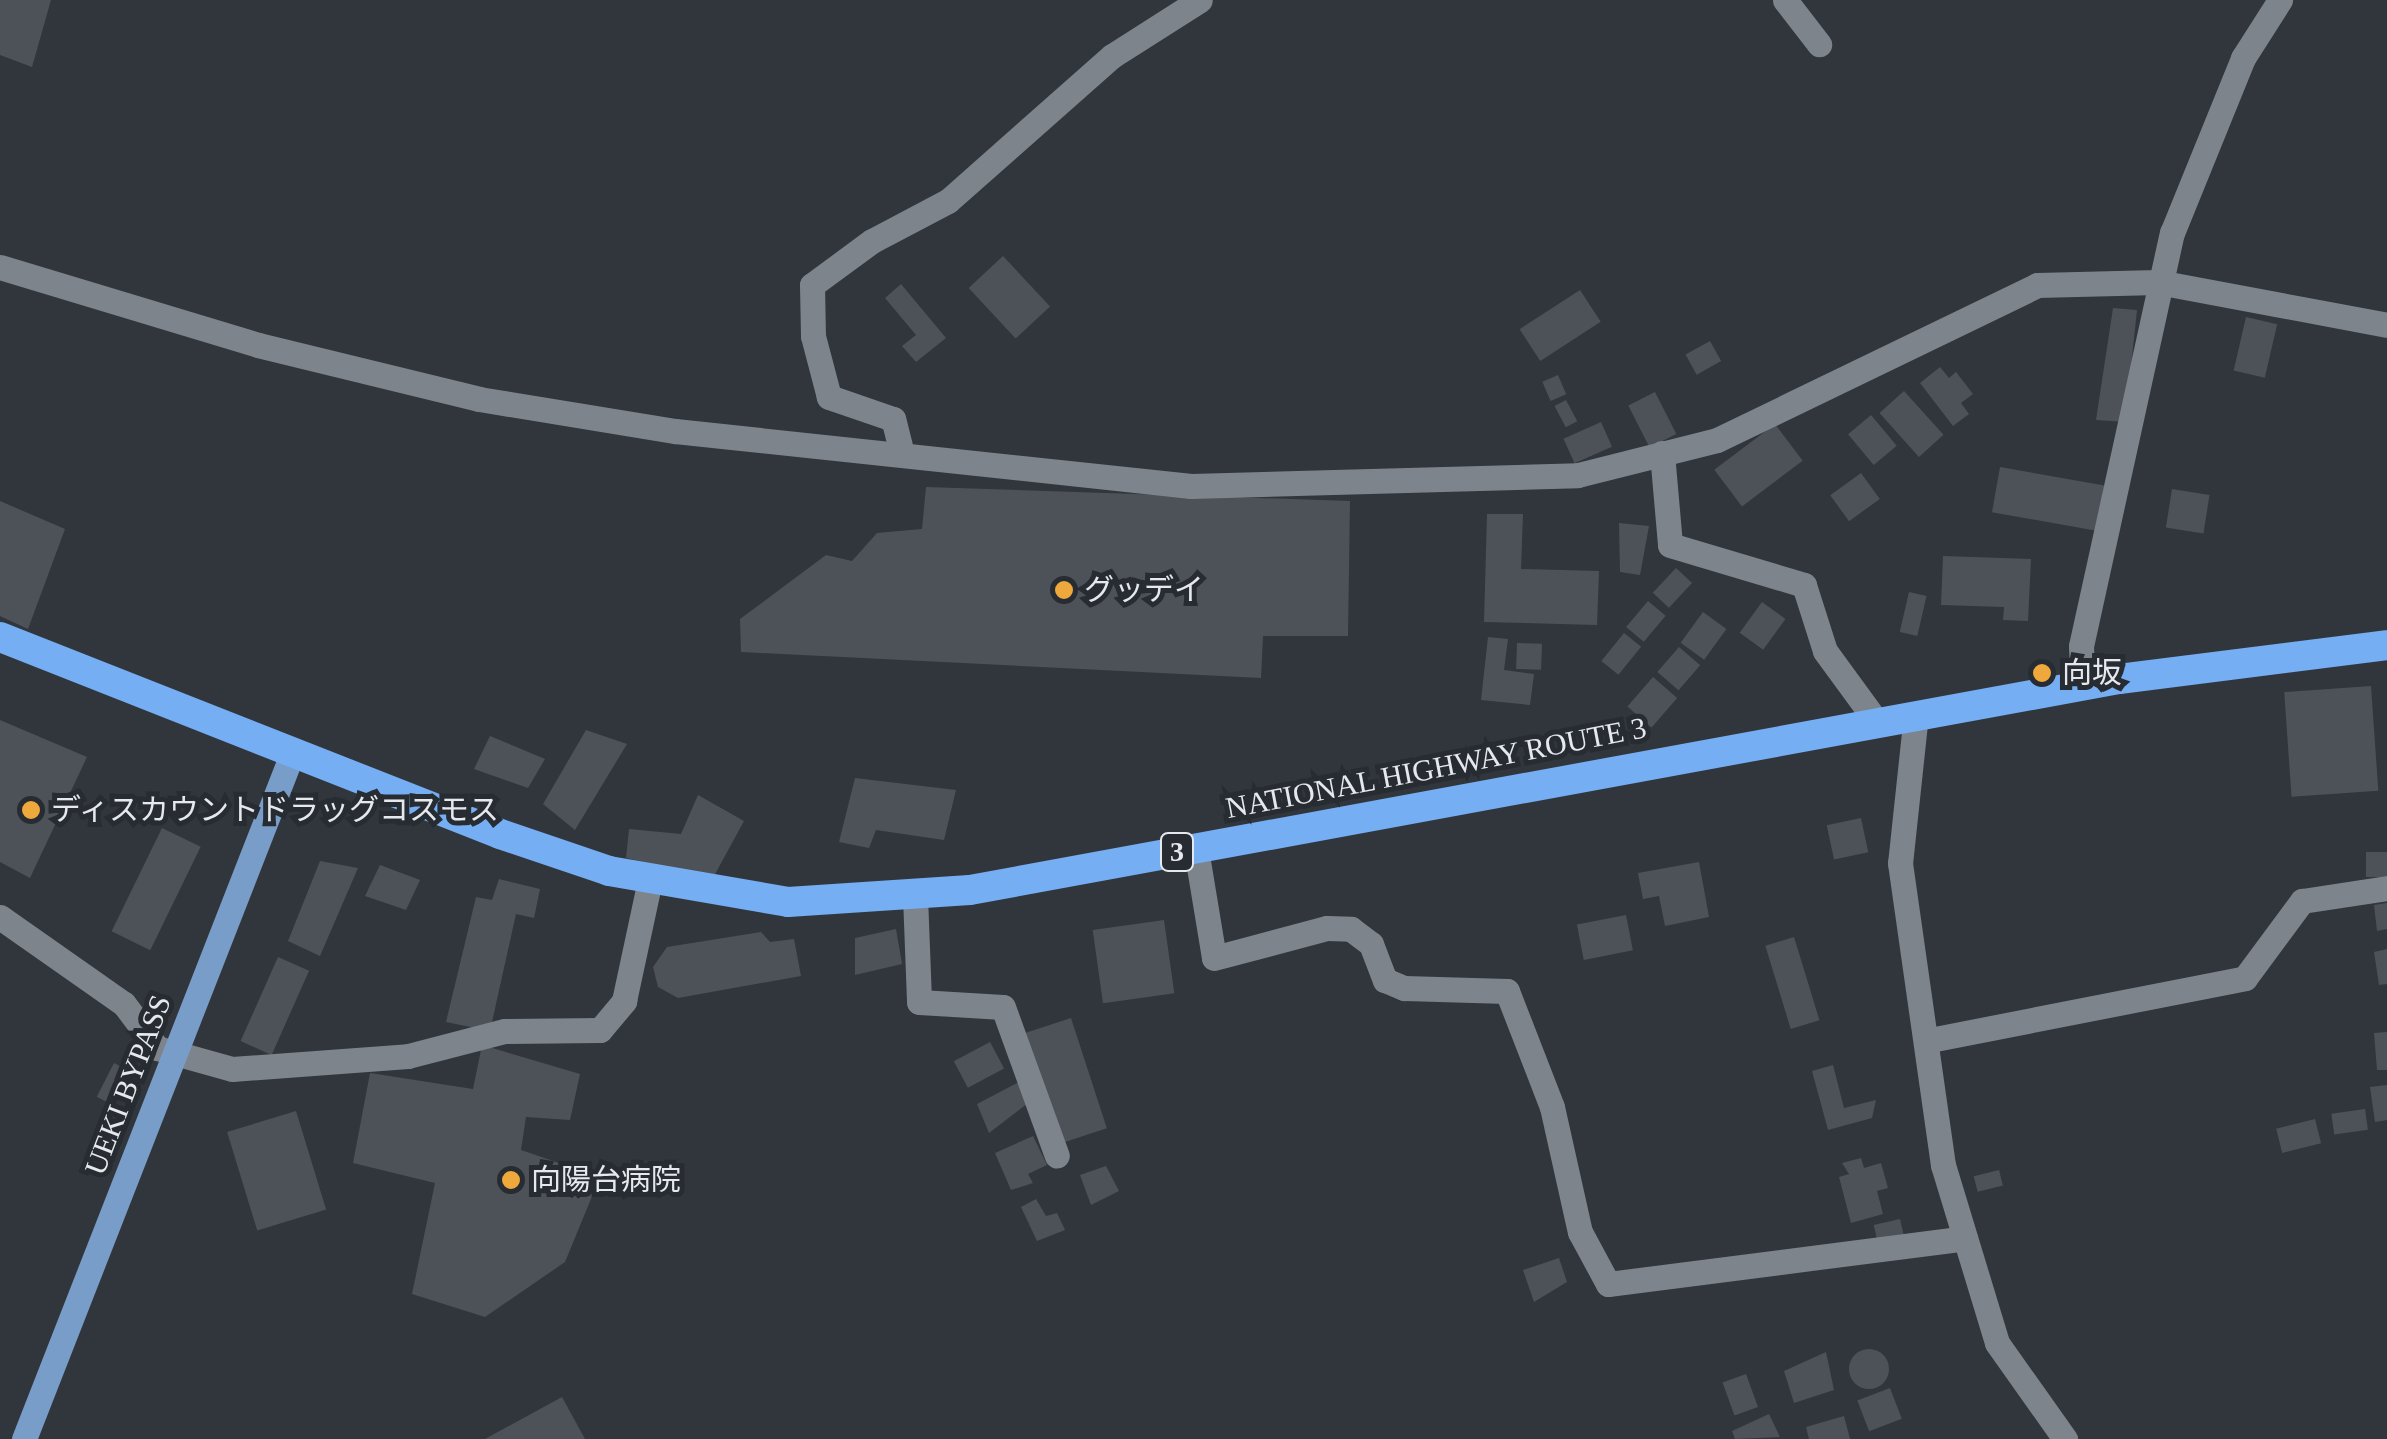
<!DOCTYPE html>
<html>
<head>
<meta charset="utf-8">
<style>
	body { margin:0 }
	#map { position:relative; width:2387px; height:1439px; overflow:hidden; background:#31363c; font-family:"Times New Roman","Noto Sans JP",serif }
	div>[style] { position:absolute }
	.building>* { inset:0; background:#4d5258; transform-origin:0 0 }
	.round { border-radius:50% }
	.minor>* { height:25px; margin:-12.5px; padding:0 12.5px; transform-origin:12.5px; border-radius:12.5px; background:#7e848b }
	.major>* { height:25px; margin:-12.5px; padding:0 12.5px; transform-origin:12.5px; border-radius:12.5px; background:#799dc9 }
	.highway>* { height:30px; margin:-15px; padding:0 15px; transform-origin:15px; border-radius:15px; background:#75aef3 }
	.dots>* { width:28px; height:28px; translate:-50% -50%; box-sizing:border-box; border:5px solid #272c32; border-radius:50% }
	span { translate:-50% -50%; white-space:nowrap; text-align:center; line-height:1.15; -webkit-text-stroke:10px #272c32; paint-order:stroke }
	.shield-label span { padding:2px 8px; background:#272c32; border:2px solid; border-radius:8px; -webkit-text-stroke-width:0 }
	.shield-label { font-size:28px; color:#e5e8ec; font-weight:700 }
	.poi-label { font-size:30px; color:#e5e8ec }
	.left { translate:0 -50%; text-align:left }
	.street-label { font-size:30px; color:#e5e8ec }
</style>
</head>
<body>
<div id="map">
	<div class="building">
		<div style="clip-path:polygon(0 0,51px 0,32px 67px,0 55px)"></div>
		<div style="left:1003px;top:256px;width:69px;height:47px;rotate:47deg"></div>
		<div style="clip-path:polygon(901px 284px,946px 338px,916px 362px,902px 346px,916px 335px,885px 298px)"></div>
		<div style="left:1580px;top:290px;width:38px;height:72px;rotate:57deg"></div>
		<div style="clip-path:polygon(2113px 308px,2137px 310px,2125px 422px,2096px 420px)"></div>
		<div style="left:2246px;top:317px;width:32px;height:55px;rotate:13deg"></div>
		<div style="left:1710px;top:341px;width:23px;height:28px;rotate:61deg"></div>
		<div style="clip-path:polygon(1940px 367px,1949px 378px,1956px 372px,1973px 394px,1961px 403px,1969px 414px,1953px 426px,1920px 383px)"></div>
		<div style="left:1558px;top:375px;width:21px;height:17px;rotate:67deg"></div>
		<div style="left:1904px;top:391px;width:59px;height:33px;rotate:48deg"></div>
		<div style="left:1655px;top:392px;width:47px;height:30px;rotate:63deg"></div>
		<div style="left:1566px;top:400px;width:24px;height:13px;rotate:62deg"></div>
		<div style="left:1871px;top:415px;width:40px;height:30px;rotate:50deg"></div>
		<div style="left:1601px;top:422px;width:27px;height:41px;rotate:66deg"></div>
		<div style="left:1775px;top:424px;width:46px;height:76px;rotate:53deg"></div>
		<div style="left:2000px;top:467px;width:106px;height:46px;rotate:10deg"></div>
		<div style="left:1861px;top:473px;width:32px;height:38px;rotate:54deg"></div>
		<div style="clip-path:polygon(926px 487px,1350px 501px,1348px 636px,1263px 636px,1261px 678px,741px 652px,740px 619px,826px 555px,852px 561px,877px 533px,922px 529px)"></div>
		<div style="left:2172px;top:489px;width:38px;height:39px;rotate:9deg"></div>
		<div style="clip-path:polygon(0 501px,65px 529px,28px 629px,0 616px)"></div>
		<div style="clip-path:polygon(1487px 514px,1523px 514px,1521px 569px,1599px 571px,1597px 625px,1484px 622px)"></div>
		<div style="clip-path:polygon(1619px 523px,1649px 526px,1640px 575px,1620px 572px)"></div>
		<div style="clip-path:polygon(1943px 556px,2031px 559px,2028px 621px,2003px 620px,2004px 607px,1941px 605px)"></div>
		<div style="left:1676px;top:568px;width:22px;height:34px;rotate:43deg"></div>
		<div style="left:1909px;top:592px;width:18px;height:41px;rotate:13deg"></div>
		<div style="left:1648px;top:601px;width:23px;height:34px;rotate:40deg"></div>
		<div style="left:1762px;top:602px;width:29px;height:38px;rotate:36deg"></div>
		<div style="left:1703px;top:612px;width:29px;height:38px;rotate:36deg"></div>
		<div style="left:1624px;top:633px;width:22px;height:36px;rotate:39deg"></div>
		<div style="clip-path:polygon(1488px 637px,1508px 639px,1504px 670px,1534px 674px,1530px 705px,1481px 700px)"></div>
		<div style="left:1517px;top:643px;width:25px;height:26px;rotate:2deg"></div>
		<div style="left:1679px;top:647px;width:28px;height:33px;rotate:41deg"></div>
		<div style="left:1653px;top:677px;width:32px;height:39px;rotate:41deg"></div>
		<div style="left:2371px;top:686px;width:105px;height:87px;rotate:86deg"></div>
		<div style="clip-path:polygon(0 720px,87px 757px,30px 878px,0 862px)"></div>
		<div style="clip-path:polygon(586px 730px,627px 744px,575px 830px,543px 804px)"></div>
		<div style="clip-path:polygon(490px 736px,545px 759px,528px 788px,474px 769px)"></div>
		<div style="clip-path:polygon(855px 778px,956px 790px,944px 840px,876px 830px,869px 848px,839px 842px)"></div>
		<div style="clip-path:polygon(698px 795px,744px 821px,713px 878px,626px 858px,629px 829px,681px 834px)"></div>
		<div style="left:1861px;top:818px;width:35px;height:35px;rotate:78deg"></div>
		<div style="left:162px;top:828px;width:43px;height:115px;rotate:26deg"></div>
		<div style="left:2387px;top:852px;width:25px;height:21px;rotate:90deg"></div>
		<div style="clip-path:polygon(320px 861px,358px 868px,320px 956px,288px 941px)"></div>
		<div style="clip-path:polygon(1699px 862px,1709px 917px,1665px 926px,1659px 896px,1643px 899px,1638px 873px)"></div>
		<div style="clip-path:polygon(380px 865px,420px 880px,406px 910px,365px 896px)"></div>
		<div style="clip-path:polygon(499px 879px,540px 889px,534px 918px,516px 914px,490px 1031px,446px 1022px,476px 897px,492px 900px)"></div>
		<div style="clip-path:polygon(2387px 903px,2387px 929px,2377px 931px,2374px 905px)"></div>
		<div style="left:1626px;top:915px;width:36px;height:50px;rotate:79deg"></div>
		<div style="left:1164px;top:920px;width:74px;height:72px;rotate:82deg"></div>
		<div style="clip-path:polygon(896px 929px,902px 964px,855px 975px,855px 938px)"></div>
		<div style="clip-path:polygon(761px 932px,770px 942px,794px 939px,801px 976px,678px 998px,658px 987px,653px 967px,667px 947px)"></div>
		<div style="left:1794px;top:937px;width:87px;height:30px;rotate:73deg"></div>
		<div style="clip-path:polygon(2387px 949px,2387px 984px,2379px 985px,2374px 952px)"></div>
		<div style="left:278px;top:957px;width:34px;height:92px;rotate:24deg"></div>
		<div style="left:1071px;top:1018px;width:116px;height:49px;rotate:72deg"></div>
		<div style="clip-path:polygon(2387px 1032px,2387px 1070px,2377px 1070px,2374px 1033px)"></div>
		<div style="left:990px;top:1042px;width:30px;height:41px;rotate:62deg"></div>
		<div style="clip-path:polygon(482px 1045px,580px 1074px,570px 1120px,526px 1117px,521px 1150px,600px 1177px,565px 1262px,485px 1317px,412px 1294px,435px 1183px,353px 1163px,370px 1073px,473px 1089px)"></div>
		<div style="left:114px;top:1063px;width:16px;height:38px;rotate:27deg"></div>
		<div style="clip-path:polygon(1833px 1065px,1844px 1108px,1876px 1100px,1872px 1118px,1828px 1130px,1812px 1071px)"></div>
		<div style="clip-path:polygon(1021px 1081px,1032px 1100px,989px 1133px,977px 1104px)"></div>
		<div style="clip-path:polygon(2387px 1085px,2387px 1120px,2375px 1122px,2370px 1087px)"></div>
		<div style="left:2365px;top:1109px;width:21px;height:34px;rotate:82deg"></div>
		<div style="left:296px;top:1111px;width:103px;height:72px;rotate:73deg"></div>
		<div style="left:2315px;top:1119px;width:25px;height:40px;rotate:76deg"></div>
		<div style="clip-path:polygon(1033px 1136px,1047px 1165px,1028px 1174px,1033px 1183px,1011px 1190px,995px 1153px)"></div>
		<div style="clip-path:polygon(1861px 1158px,1864px 1168px,1881px 1163px,1888px 1188px,1877px 1191px,1883px 1214px,1851px 1223px,1839px 1177px,1849px 1174px,1842px 1163px)"></div>
		<div style="clip-path:polygon(1106px 1166px,1119px 1191px,1091px 1205px,1080px 1175px)"></div>
		<div style="left:1999px;top:1170px;width:16px;height:26px;rotate:76deg"></div>
		<div style="clip-path:polygon(1036px 1199px,1046px 1216px,1057px 1213px,1065px 1230px,1037px 1241px,1021px 1207px)"></div>
		<div style="left:1900px;top:1219px;width:26px;height:27px;rotate:77deg"></div>
		<div style="clip-path:polygon(1559px 1258px,1567px 1282px,1534px 1302px,1523px 1270px)"></div>
		<div class="round" style="left:1849px;top:1349px;width:40px;height:40px"></div>
		<div style="clip-path:polygon(1826px 1352px,1834px 1390px,1794px 1403px,1784px 1371px)"></div>
		<div style="left:1746px;top:1374px;width:35px;height:25px;rotate:70deg"></div>
		<div style="left:1890px;top:1388px;width:33px;height:35px;rotate:69deg"></div>
		<div style="clip-path:polygon(562px 1397px,585px 1439px,485px 1439px)"></div>
		<div style="clip-path:polygon(1769px 1414px,1780px 1437px,1735px 1439px,1732px 1431px)"></div>
		<div style="clip-path:polygon(1844px 1416px,1850px 1439px,1809px 1439px,1806px 1427px)"></div>
	</div>
	<div class="minor">
		<div style="left:1785px;top:0;width:56px;rotate:52.3deg"></div>
		<div style="left:0;top:267px;width:270px;rotate:16.8deg"></div>
		<div style="left:258px;top:345px;width:228px;rotate:13.7deg"></div>
		<div style="left:479px;top:399px;width:199px;rotate:9.3deg"></div>
		<div style="left:675px;top:431px;width:519px;rotate:6.08deg"></div>
		<div style="left:1191px;top:486px;width:387px;rotate:-1.6deg"></div>
		<div style="left:1578px;top:475px;width:143px;rotate:-14.1deg"></div>
		<div style="left:1717px;top:440px;width:356px;rotate:-25.8deg"></div>
		<div style="left:2037px;top:285px;width:121px;rotate:-1.4deg"></div>
		<div style="left:2158px;top:282px;width:233px;rotate:10.6deg"></div>
		<div style="left:1662px;top:453px;width:92px;rotate:85deg"></div>
		<div style="left:1670px;top:545px;width:140px;rotate:16.6deg"></div>
		<div style="left:1804px;top:585px;width:69px;rotate:72.3deg"></div>
		<div style="left:1825px;top:651px;width:88px;rotate:53.8deg"></div>
		<div style="left:902px;top:454px;width:36px;rotate:-104deg"></div>
		<div style="left:893px;top:419px;width:68px;rotate:-161deg"></div>
		<div style="left:829px;top:397px;width:63px;rotate:-104.7deg"></div>
		<div style="left:813px;top:336px;width:51px;rotate:-91.1deg"></div>
		<div style="left:812px;top:285px;width:74px;rotate:-36.3deg"></div>
		<div style="left:872px;top:241px;width:86px;rotate:-27.8deg"></div>
		<div style="left:948px;top:201px;width:219px;rotate:-41.5deg"></div>
		<div style="left:1112px;top:56px;width:104px;rotate:-32.5deg"></div>
		<div style="left:2083px;top:685px;width:39px;rotate:-93deg"></div>
		<div style="left:2081px;top:646px;width:423px;rotate:-77.6deg"></div>
		<div style="left:2172px;top:233px;width:189px;rotate:-67.9deg"></div>
		<div style="left:2243px;top:58px;width:69px;rotate:-57.5deg"></div>
		<div style="left:1916px;top:714px;width:150px;rotate:96.1deg"></div>
		<div style="left:1900px;top:863px;width:305px;rotate:81.9deg"></div>
		<div style="left:1943px;top:1165px;width:186px;rotate:73.1deg"></div>
		<div style="left:1997px;top:1343px;width:118px;rotate:54.7deg"></div>
		<div style="left:1196px;top:849px;width:110px;rotate:80.6deg"></div>
		<div style="left:1214px;top:958px;width:117px;rotate:-14.9deg"></div>
		<div style="left:1327px;top:928px;width:24px;rotate:2deg"></div>
		<div style="left:1351px;top:929px;width:25px;rotate:37deg"></div>
		<div style="left:1371px;top:944px;width:39px;rotate:69deg"></div>
		<div style="left:1385px;top:980px;width:21px;rotate:23deg"></div>
		<div style="left:1404px;top:988px;width:103px;rotate:1.7deg"></div>
		<div style="left:1507px;top:991px;width:124px;rotate:68.8deg"></div>
		<div style="left:1552px;top:1107px;width:128px;rotate:77.4deg"></div>
		<div style="left:1580px;top:1232px;width:59px;rotate:61.7deg"></div>
		<div style="left:1608px;top:1284px;width:360px;rotate:-7.3deg"></div>
		<div style="left:915px;top:896px;width:106px;rotate:87.8deg"></div>
		<div style="left:919px;top:1002px;width:84px;rotate:3.4deg"></div>
		<div style="left:1003px;top:1007px;width:158px;rotate:70.1deg"></div>
		<div style="left:0;top:917px;width:151px;rotate:35.1deg"></div>
		<div style="left:124px;top:1004px;width:55px;rotate:53.1deg"></div>
		<div style="left:157px;top:1048px;width:78px;rotate:15.6deg"></div>
		<div style="left:232px;top:1069px;width:176px;rotate:-4.2deg"></div>
		<div style="left:408px;top:1056px;width:100px;rotate:-14.5deg"></div>
		<div style="left:505px;top:1031px;width:95px;rotate:-0.6deg"></div>
		<div style="left:600px;top:1030px;width:38px;rotate:-50deg"></div>
		<div style="left:624px;top:1001px;width:124px;rotate:-77.9deg"></div>
		<div style="left:1930px;top:1040px;width:321px;rotate:-11.1deg"></div>
		<div style="left:2245px;top:978px;width:96px;rotate:-53.5deg"></div>
		<div style="left:2302px;top:901px;width:86px;rotate:-8.7deg"></div>
	</div>
	<div class="major">
		<div style="left:24px;top:1439px;width:736px;rotate:-68.63deg"></div>
	</div>
	<div class="highway">
		<div style="left:0;top:637px;width:537px;rotate:21.5deg"></div>
		<div style="left:500px;top:834px;width:115px;rotate:18.7deg"></div>
		<div style="left:609px;top:871px;width:182px;rotate:9.8deg"></div>
		<div style="left:788px;top:902px;width:182px;rotate:-3.8deg"></div>
		<div style="left:970px;top:890px;width:1168px;rotate:-10.41deg"></div>
		<div style="left:2119px;top:679px;width:270px;rotate:-7.2deg"></div>
	</div>
	<div class="dots">
		<div style="left:1064px;top:590px;background:#eea83c"></div>
		<div style="left:2042px;top:673px;background:#eea83c"></div>
		<div style="left:31px;top:810px;background:#eea83c"></div>
		<div style="left:511px;top:1180px;background:#eea83c"></div>
	</div>
	<div class="shield-label">
		<span style="left:1177px;top:852px">3</span>
	</div>
	<div class="poi-label">
		<span class="left" style="left:1084px;top:590px">グッデイ</span>
		<span class="left" style="left:2062px;top:673px">向坂</span>
		<span class="left" style="left:51px;top:810px">ディスカウントドラッグコスモス</span>
		<span class="left" style="left:531px;top:1180px">向陽台病院</span>
	</div>
	<div class="street-label">
		<span style="left:1436px;top:768px;rotate:-11deg">NATIONAL HIGHWAY ROUTE 3</span>
		<span style="left:128px;top:1085px;rotate:-69deg">UEKI BYPASS</span>
	</div>
</div>
</body>
</html>
